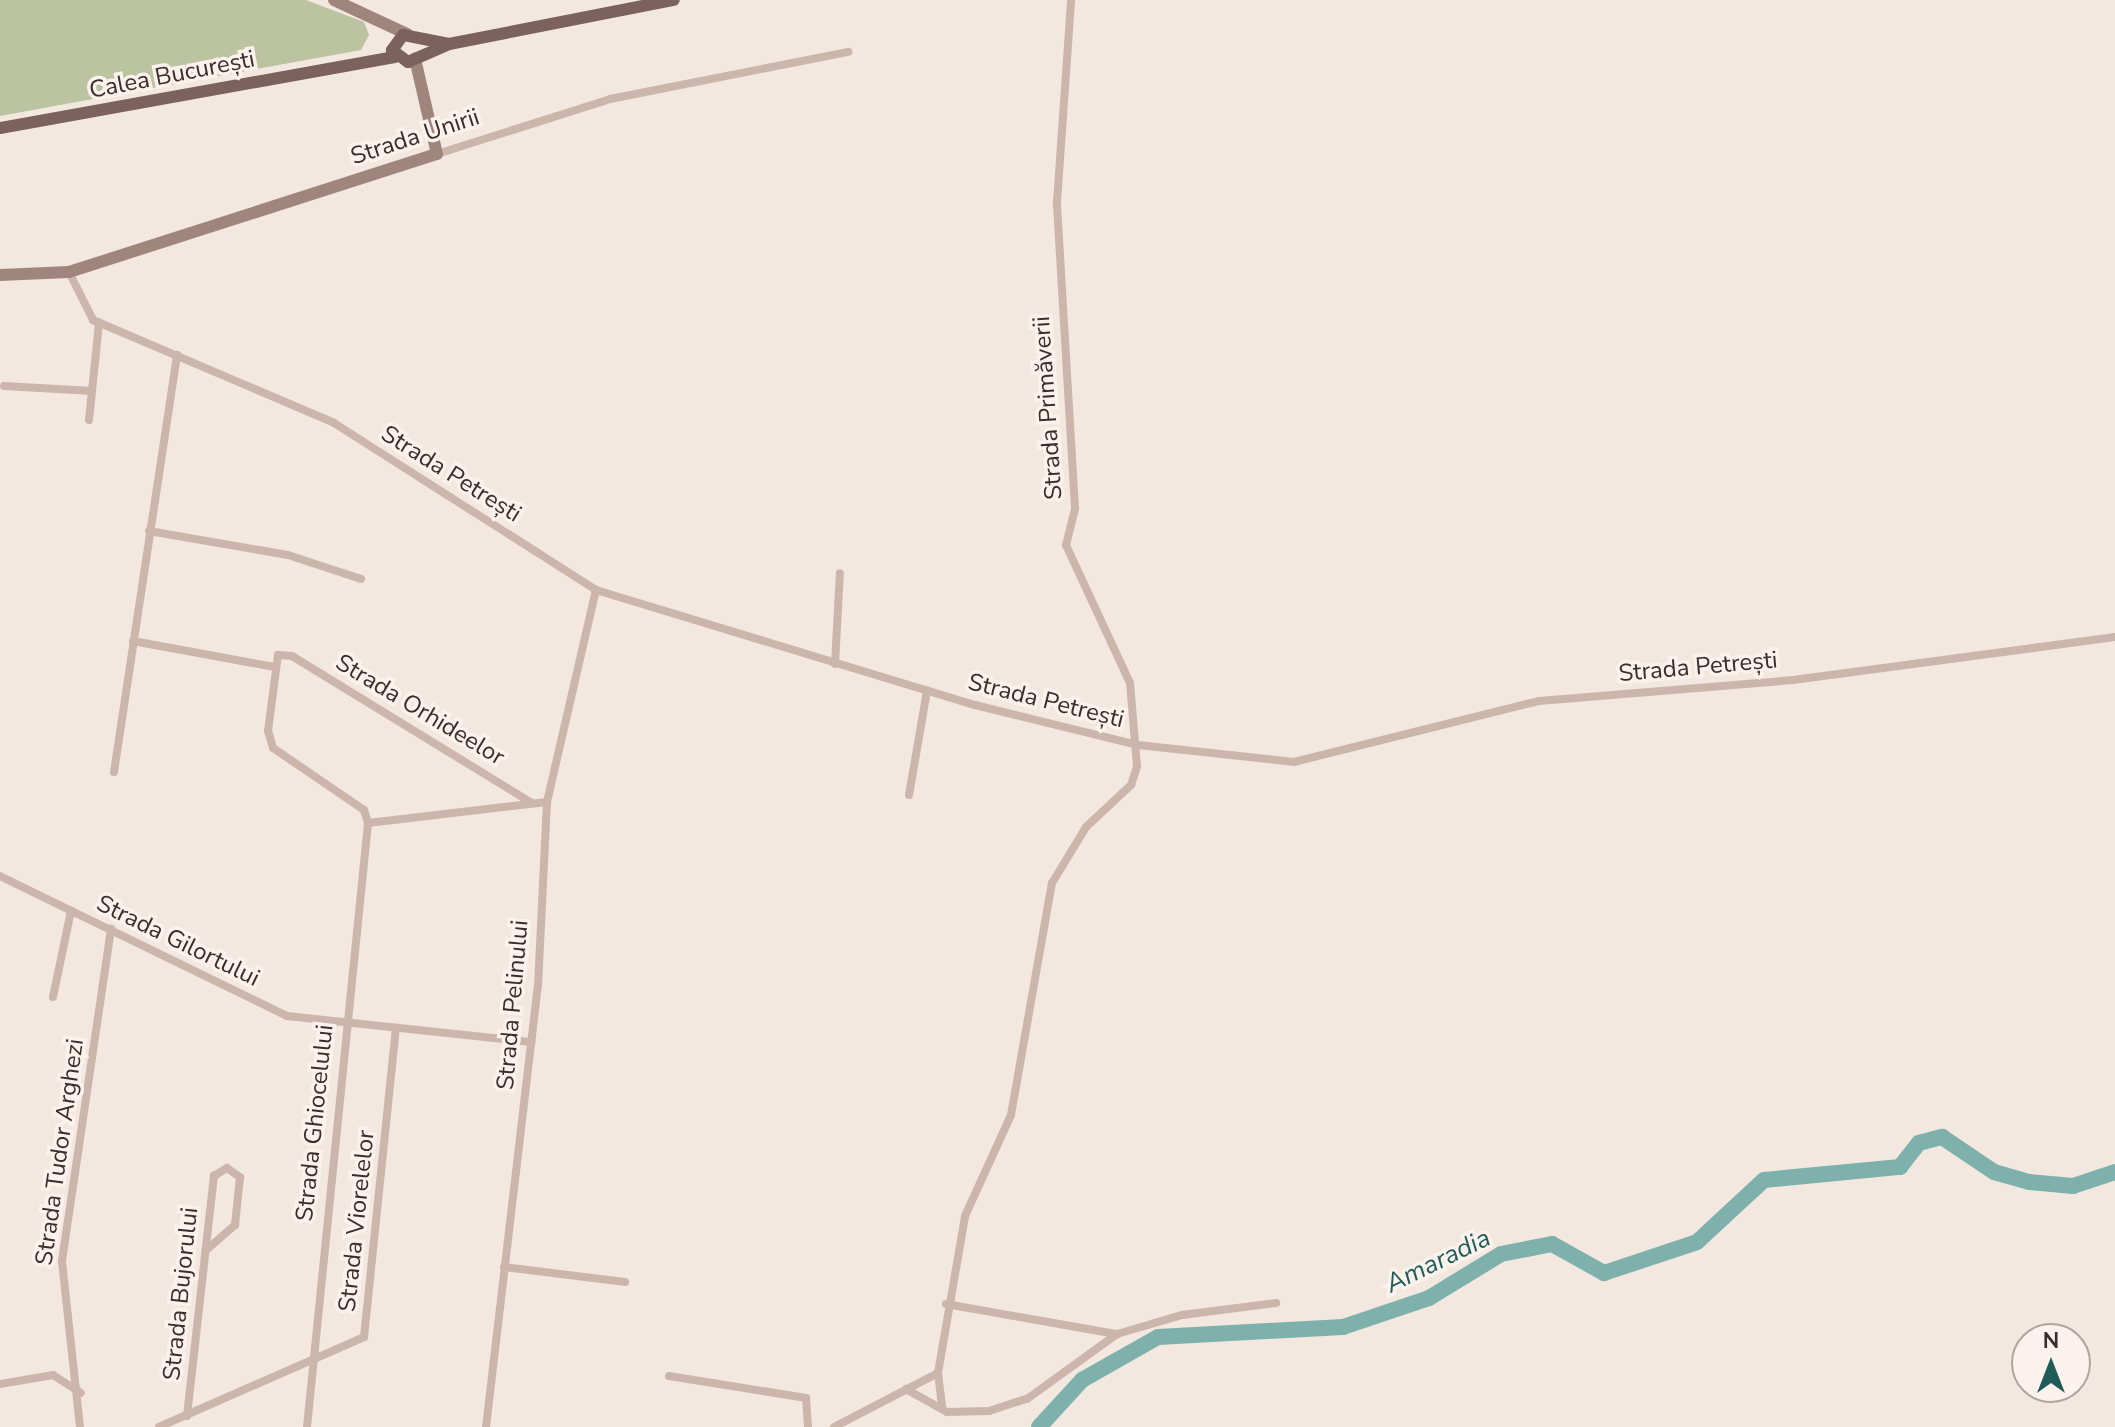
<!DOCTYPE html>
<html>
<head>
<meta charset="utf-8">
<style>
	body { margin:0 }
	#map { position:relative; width:2115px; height:1427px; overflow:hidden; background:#f3e8e0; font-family:"Nunito Sans",sans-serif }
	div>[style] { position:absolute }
	.green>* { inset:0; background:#bcc3a0 }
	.river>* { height:16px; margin:-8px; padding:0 8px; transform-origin:8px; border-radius:8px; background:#7fb1ac }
	.street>* { height:8px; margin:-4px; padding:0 4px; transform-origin:4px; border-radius:4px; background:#ccb6ab }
	.secondary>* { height:12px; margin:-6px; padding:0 6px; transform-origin:6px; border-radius:6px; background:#a0857d }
	.primary>* { height:12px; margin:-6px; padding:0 6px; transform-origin:6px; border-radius:6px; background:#7c625c }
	span { translate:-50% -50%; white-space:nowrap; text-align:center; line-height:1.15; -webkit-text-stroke:7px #fbf2ed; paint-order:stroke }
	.street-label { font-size:24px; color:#3a2d2b }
	.water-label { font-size:26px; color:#1f5c58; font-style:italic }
	.north { position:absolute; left:2011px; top:1323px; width:80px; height:80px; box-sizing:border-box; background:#fbf2ed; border:2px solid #aea39f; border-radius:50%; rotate:0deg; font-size:22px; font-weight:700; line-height:32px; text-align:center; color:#3a2d2b }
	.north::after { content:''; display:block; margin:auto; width:28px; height:36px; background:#1f5c58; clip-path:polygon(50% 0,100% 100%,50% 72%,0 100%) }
</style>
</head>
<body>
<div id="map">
	<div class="green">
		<div style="clip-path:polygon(0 0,306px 0,364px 22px,369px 35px,361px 50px,0 116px)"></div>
	</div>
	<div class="river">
		<div style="left:1039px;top:1427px;width:64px;rotate:-47.5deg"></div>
		<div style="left:1082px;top:1380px;width:87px;rotate:-29.5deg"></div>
		<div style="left:1158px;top:1337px;width:185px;rotate:-3.1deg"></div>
		<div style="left:1343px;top:1327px;width:91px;rotate:-18.6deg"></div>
		<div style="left:1429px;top:1298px;width:84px;rotate:-31.4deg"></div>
		<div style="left:1501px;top:1254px;width:52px;rotate:-11.1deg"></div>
		<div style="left:1552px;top:1244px;width:60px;rotate:29.1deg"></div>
		<div style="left:1604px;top:1273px;width:98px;rotate:-18.4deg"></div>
		<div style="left:1697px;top:1242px;width:91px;rotate:-42.8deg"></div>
		<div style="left:1764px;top:1180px;width:137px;rotate:-5.5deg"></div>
		<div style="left:1900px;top:1167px;width:31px;rotate:-52deg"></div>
		<div style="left:1919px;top:1143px;width:24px;rotate:-15deg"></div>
		<div style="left:1942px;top:1137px;width:63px;rotate:33.9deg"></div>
		<div style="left:1994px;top:1172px;width:36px;rotate:16deg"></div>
		<div style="left:2029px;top:1182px;width:44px;rotate:5.2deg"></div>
		<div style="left:2073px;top:1186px;width:44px;rotate:-18.4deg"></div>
	</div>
	<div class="street">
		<div style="left:437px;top:154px;width:182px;rotate:-17.6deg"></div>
		<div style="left:610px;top:99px;width:243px;rotate:-11.2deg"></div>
		<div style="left:69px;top:272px;width:54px;rotate:63.4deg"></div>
		<div style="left:93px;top:320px;width:262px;rotate:23.1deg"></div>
		<div style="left:334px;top:423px;width:311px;rotate:32.5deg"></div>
		<div style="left:596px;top:590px;width:396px;rotate:16.9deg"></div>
		<div style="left:975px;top:705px;width:168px;rotate:13.8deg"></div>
		<div style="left:1138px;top:745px;width:157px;rotate:6.2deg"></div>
		<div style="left:1294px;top:762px;width:252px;rotate:-14deg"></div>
		<div style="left:1539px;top:701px;width:255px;rotate:-4.7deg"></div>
		<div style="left:1793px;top:680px;width:325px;rotate:-7.6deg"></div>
		<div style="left:4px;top:386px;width:88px;rotate:3.3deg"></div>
		<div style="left:89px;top:420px;width:98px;rotate:-84.1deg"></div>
		<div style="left:149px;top:531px;width:141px;rotate:9.8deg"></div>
		<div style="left:288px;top:555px;width:77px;rotate:18.2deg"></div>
		<div style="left:133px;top:641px;width:144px;rotate:10.4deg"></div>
		<div style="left:835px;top:664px;width:91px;rotate:-86.9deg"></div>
		<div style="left:114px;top:772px;width:422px;rotate:-81.4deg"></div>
		<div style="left:909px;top:795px;width:106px;rotate:-80.2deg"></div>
		<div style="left:368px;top:823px;width:14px;rotate:-107deg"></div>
		<div style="left:364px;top:810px;width:110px;rotate:-145.7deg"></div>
		<div style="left:273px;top:748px;width:18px;rotate:-106deg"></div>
		<div style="left:268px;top:731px;width:77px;rotate:-82.5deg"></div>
		<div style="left:278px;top:655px;width:14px;rotate:4deg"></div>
		<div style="left:292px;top:656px;width:281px;rotate:31.5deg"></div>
		<div style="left:0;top:876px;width:319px;rotate:26deg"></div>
		<div style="left:287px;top:1016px;width:246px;rotate:6.1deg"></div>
		<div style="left:53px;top:997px;width:88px;rotate:-78.2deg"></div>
		<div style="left:504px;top:1267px;width:122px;rotate:7.1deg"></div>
		<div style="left:946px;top:1304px;width:174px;rotate:10deg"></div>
		<div style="left:938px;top:1373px;width:35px;rotate:83deg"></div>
		<div style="left:669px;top:1376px;width:139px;rotate:9.1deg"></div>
		<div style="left:806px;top:1398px;width:29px;rotate:86deg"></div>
		<div style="left:0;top:1384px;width:54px;rotate:-9.6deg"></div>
		<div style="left:53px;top:1375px;width:33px;rotate:33deg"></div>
		<div style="left:906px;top:1389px;width:47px;rotate:29.3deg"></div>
		<div style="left:947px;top:1412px;width:42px;rotate:-1.4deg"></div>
		<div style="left:989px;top:1411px;width:40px;rotate:-18deg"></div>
		<div style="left:1027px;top:1399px;width:111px;rotate:-35.8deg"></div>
		<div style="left:1117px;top:1334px;width:68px;rotate:-16.3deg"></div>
		<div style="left:1182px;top:1315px;width:95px;rotate:-7.3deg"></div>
		<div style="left:187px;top:1416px;width:242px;rotate:-83.6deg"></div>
		<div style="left:214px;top:1176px;width:15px;rotate:-32deg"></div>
		<div style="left:227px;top:1168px;width:16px;rotate:35deg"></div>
		<div style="left:240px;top:1177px;width:48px;rotate:95.9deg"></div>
		<div style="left:235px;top:1225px;width:38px;rotate:139deg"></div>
		<div style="left:80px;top:1427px;width:167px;rotate:-96.2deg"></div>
		<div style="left:62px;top:1261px;width:336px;rotate:-81.6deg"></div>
		<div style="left:159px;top:1427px;width:224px;rotate:-23.7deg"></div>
		<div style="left:364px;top:1337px;width:311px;rotate:-84.1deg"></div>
		<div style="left:307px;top:1427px;width:607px;rotate:-84.23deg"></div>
		<div style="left:368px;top:823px;width:180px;rotate:-6.7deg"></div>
		<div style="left:486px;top:1427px;width:444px;rotate:-83.3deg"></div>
		<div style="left:538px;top:986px;width:184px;rotate:-87.2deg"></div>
		<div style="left:547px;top:802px;width:218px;rotate:-77deg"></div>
		<div style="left:834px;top:1427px;width:117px;rotate:-27.4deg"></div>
		<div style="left:938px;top:1373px;width:159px;rotate:-80.2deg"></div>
		<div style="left:965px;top:1216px;width:111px;rotate:-65.5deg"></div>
		<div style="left:1011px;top:1115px;width:236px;rotate:-80deg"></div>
		<div style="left:1052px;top:883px;width:66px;rotate:-58.7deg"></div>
		<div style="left:1086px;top:827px;width:62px;rotate:-43deg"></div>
		<div style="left:1131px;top:785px;width:20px;rotate:-72deg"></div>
		<div style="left:1137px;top:766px;width:83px;rotate:-94.8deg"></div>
		<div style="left:1130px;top:683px;width:152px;rotate:-114.9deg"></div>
		<div style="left:1066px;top:545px;width:38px;rotate:-76deg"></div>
		<div style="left:1075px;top:508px;width:307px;rotate:-93.4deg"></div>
		<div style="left:1057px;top:202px;width:202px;rotate:-86deg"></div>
	</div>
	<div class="secondary">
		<div style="left:334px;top:0;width:81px;rotate:25deg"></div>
		<div style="left:0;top:275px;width:69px;rotate:-2.5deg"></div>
		<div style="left:69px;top:272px;width:386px;rotate:-17.8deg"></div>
		<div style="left:437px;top:154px;width:98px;rotate:-103deg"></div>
	</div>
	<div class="primary">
		<div style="left:449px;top:44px;width:47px;rotate:-168.9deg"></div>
		<div style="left:403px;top:35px;width:19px;rotate:126deg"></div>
		<div style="left:392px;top:50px;width:20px;rotate:37deg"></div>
		<div style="left:408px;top:62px;width:45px;rotate:-23.7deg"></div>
		<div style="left:449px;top:44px;width:229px;rotate:-11.1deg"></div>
		<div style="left:0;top:128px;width:401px;rotate:-10.2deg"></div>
	</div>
	<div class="street-label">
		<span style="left:172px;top:75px;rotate:-11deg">Calea București</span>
		<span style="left:415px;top:137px;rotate:-18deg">Strada Unirii</span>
		<span style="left:1048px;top:408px;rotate:-94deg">Strada Primăverii</span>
		<span style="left:451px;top:474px;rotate:32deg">Strada Petrești</span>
		<span style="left:1698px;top:667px;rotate:-5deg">Strada Petrești</span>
		<span style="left:1046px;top:701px;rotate:14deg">Strada Petrești</span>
		<span style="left:420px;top:710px;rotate:31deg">Strada Orhideelor</span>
		<span style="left:178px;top:941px;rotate:26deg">Strada Gilortului</span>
		<span style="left:513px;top:1005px;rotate:-85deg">Strada Pelinului</span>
		<span style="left:315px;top:1123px;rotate:-84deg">Strada Ghiocelului</span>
		<span style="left:60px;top:1152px;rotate:-82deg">Strada Tudor Arghezi</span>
		<span style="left:357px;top:1221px;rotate:-84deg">Strada Viorelelor</span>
		<span style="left:181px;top:1294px;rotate:-84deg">Strada Bujorului</span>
	</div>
	<div class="water-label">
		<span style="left:1438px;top:1261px;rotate:-26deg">Amaradia</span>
	</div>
	<div class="north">N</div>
</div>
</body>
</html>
